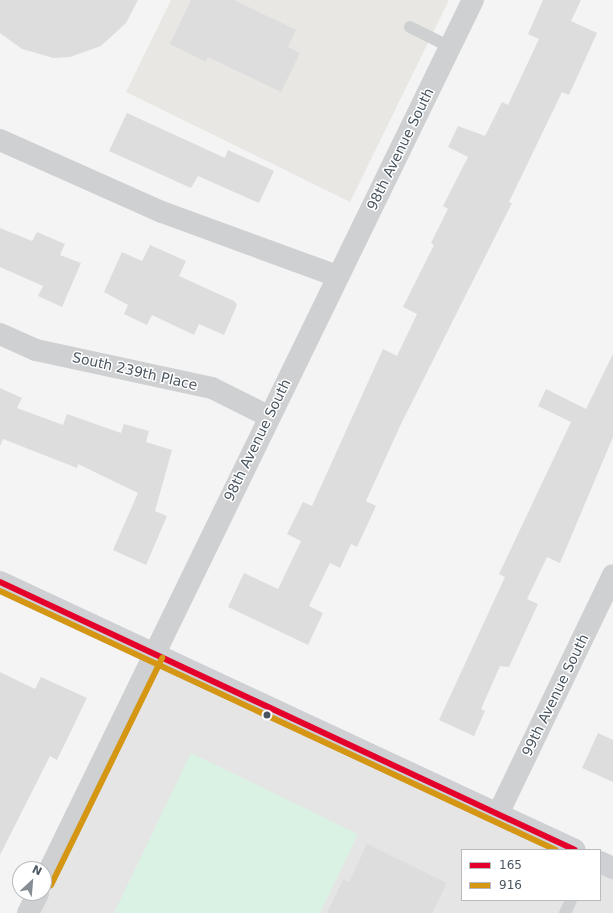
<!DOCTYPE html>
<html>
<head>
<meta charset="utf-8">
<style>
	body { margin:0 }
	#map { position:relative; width:613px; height:913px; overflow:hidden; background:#f4f4f4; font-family:"DejaVu Sans",sans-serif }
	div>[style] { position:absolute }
	.commercial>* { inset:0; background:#e8e7e3 }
	.education>* { inset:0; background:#e6e5e6 }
	.green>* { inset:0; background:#d9f2e3 }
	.building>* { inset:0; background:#ddddde }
	.service>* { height:12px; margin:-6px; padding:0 6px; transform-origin:6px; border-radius:6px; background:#ced0d2 }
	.minor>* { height:22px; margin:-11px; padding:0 11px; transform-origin:11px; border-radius:11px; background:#ced0d2 }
	.secondary>* { height:22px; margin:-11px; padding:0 11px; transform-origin:11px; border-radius:11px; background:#ced0d4 }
	.bus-1>* { height:6px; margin:-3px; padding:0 3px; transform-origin:3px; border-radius:3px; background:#e4002b }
	.bus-2>* { height:6px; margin:-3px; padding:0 3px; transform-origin:3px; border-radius:3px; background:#d49613 }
	.dots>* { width:11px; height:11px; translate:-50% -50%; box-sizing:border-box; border:2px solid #fff; border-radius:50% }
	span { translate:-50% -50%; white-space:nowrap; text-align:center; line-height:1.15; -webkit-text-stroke:3px #fff; paint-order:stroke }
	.street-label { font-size:14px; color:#4a5661 }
	.legend { position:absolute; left:461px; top:849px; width:140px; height:52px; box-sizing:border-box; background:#fff; border:1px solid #b7bbc0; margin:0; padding:5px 7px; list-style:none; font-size:12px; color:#4a5661 }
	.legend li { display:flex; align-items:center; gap:8px; height:20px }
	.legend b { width:20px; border:1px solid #b7bbc0 }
	.north { position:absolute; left:12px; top:861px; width:40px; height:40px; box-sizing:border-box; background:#fff; border:1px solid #b7bbc0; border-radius:50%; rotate:26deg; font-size:11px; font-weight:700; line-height:16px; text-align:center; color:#4a5661 }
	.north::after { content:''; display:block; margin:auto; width:14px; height:18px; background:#868d94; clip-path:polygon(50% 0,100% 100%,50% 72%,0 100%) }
</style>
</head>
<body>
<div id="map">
	<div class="commercial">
		<div style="clip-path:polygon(171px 0,449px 0,350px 202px,126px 92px)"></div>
	</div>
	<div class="education">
		<div style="clip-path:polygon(155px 654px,574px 850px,462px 850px,462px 900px,600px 900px,600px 862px,613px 868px,613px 913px,28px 913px)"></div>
	</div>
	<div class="green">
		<div style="clip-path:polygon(191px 753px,358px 834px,320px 913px,114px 913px)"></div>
	</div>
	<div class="building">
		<div style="clip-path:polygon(0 0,138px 0,126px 23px,101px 46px,70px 57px,54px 58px,22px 49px,0 33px)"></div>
		<div style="clip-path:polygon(191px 0,234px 0,296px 30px,288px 47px,300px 53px,281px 92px,208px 57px,206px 62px,170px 44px)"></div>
		<div style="clip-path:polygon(543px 0,581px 0,571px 21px,597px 33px,569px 95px,562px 92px,509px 202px,512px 203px,401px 424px,366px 501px,376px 506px,357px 547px,351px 544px,340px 568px,330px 563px,309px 606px,323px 613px,308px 645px,228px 607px,244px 573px,278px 589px,301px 541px,287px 534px,303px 502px,312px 506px,383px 349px,397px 356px,417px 314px,403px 307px,434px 245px,431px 243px,448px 209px,443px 206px,468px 157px,448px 147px,458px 126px,485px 136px,502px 102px,508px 105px,539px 39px,528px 34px)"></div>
		<div style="clip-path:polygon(127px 113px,225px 158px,228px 150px,274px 171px,259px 203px,198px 176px,191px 188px,109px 151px)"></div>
		<div style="clip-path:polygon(0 228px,32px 241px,37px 232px,65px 244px,60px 255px,81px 263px,62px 307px,38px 296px,43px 286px,0 267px)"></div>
		<div style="clip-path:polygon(150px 245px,186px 261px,179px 276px,234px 301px,237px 305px,224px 335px,199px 324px,194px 335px,152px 315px,147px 325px,124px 314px,128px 305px,104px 292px,122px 252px,142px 261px)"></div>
		<div style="clip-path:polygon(613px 354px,613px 437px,560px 563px,547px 557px,527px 599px,538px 604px,509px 667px,500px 666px,481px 709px,485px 711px,474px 736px,439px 720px,505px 577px,499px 574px,571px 422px,538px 406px,546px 389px,586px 409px)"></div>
		<div style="clip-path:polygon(0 388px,22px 398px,17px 408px,63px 425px,67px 414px,121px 433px,124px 424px,149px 431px,146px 442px,172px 450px,155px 511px,167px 516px,146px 565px,113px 550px,138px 493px,78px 464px,77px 468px,3px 439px,0 446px)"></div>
		<div style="clip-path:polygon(0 672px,35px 689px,41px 677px,87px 698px,57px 760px,50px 756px,0 855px)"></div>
		<div style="clip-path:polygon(598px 733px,613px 740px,613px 782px,582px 768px)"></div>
		<div style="clip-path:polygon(367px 844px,447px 883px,432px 913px,327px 913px,343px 879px,349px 882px)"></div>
	</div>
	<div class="service">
		<div style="left:410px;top:27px;width:45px;rotate:26.6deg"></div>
		<div style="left:565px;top:913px;width:14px;rotate:-65deg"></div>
	</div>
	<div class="minor">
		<div style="left:0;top:140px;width:177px;rotate:24deg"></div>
		<div style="left:162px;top:212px;width:186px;rotate:20.1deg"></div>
		<div style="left:0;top:334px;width:39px;rotate:24deg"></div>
		<div style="left:36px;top:350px;width:180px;rotate:12.2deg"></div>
		<div style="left:212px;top:388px;width:63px;rotate:26.6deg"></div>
		<div style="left:498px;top:814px;width:265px;rotate:-64.3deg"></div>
		<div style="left:44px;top:881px;width:980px;rotate:-64.04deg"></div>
		<div style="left:28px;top:913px;width:22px;rotate:-63deg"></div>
	</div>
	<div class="secondary">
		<div style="left:0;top:582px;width:634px;rotate:24.99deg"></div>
		<div style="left:600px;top:862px;width:14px;rotate:25deg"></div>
	</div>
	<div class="bus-1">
		<div style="left:0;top:582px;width:634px;rotate:24.99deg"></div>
	</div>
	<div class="bus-2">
		<div style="left:0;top:591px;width:613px;rotate:24.98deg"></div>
		<div style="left:51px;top:885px;width:253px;rotate:-63.9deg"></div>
	</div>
	<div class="dots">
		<div style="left:267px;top:715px;background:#4a5661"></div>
	</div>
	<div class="street-label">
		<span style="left:400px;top:149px;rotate:-64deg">98th Avenue South</span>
		<span style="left:135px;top:371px;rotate:13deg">South 239th Place</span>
		<span style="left:257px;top:440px;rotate:-64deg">98th Avenue South</span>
		<span style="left:555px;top:695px;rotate:-64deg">99th Avenue South</span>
	</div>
	<ul class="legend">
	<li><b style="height:5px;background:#e4002b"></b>165</li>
	<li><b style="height:5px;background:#d49613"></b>916</li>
	</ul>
	<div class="north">N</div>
</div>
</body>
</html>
